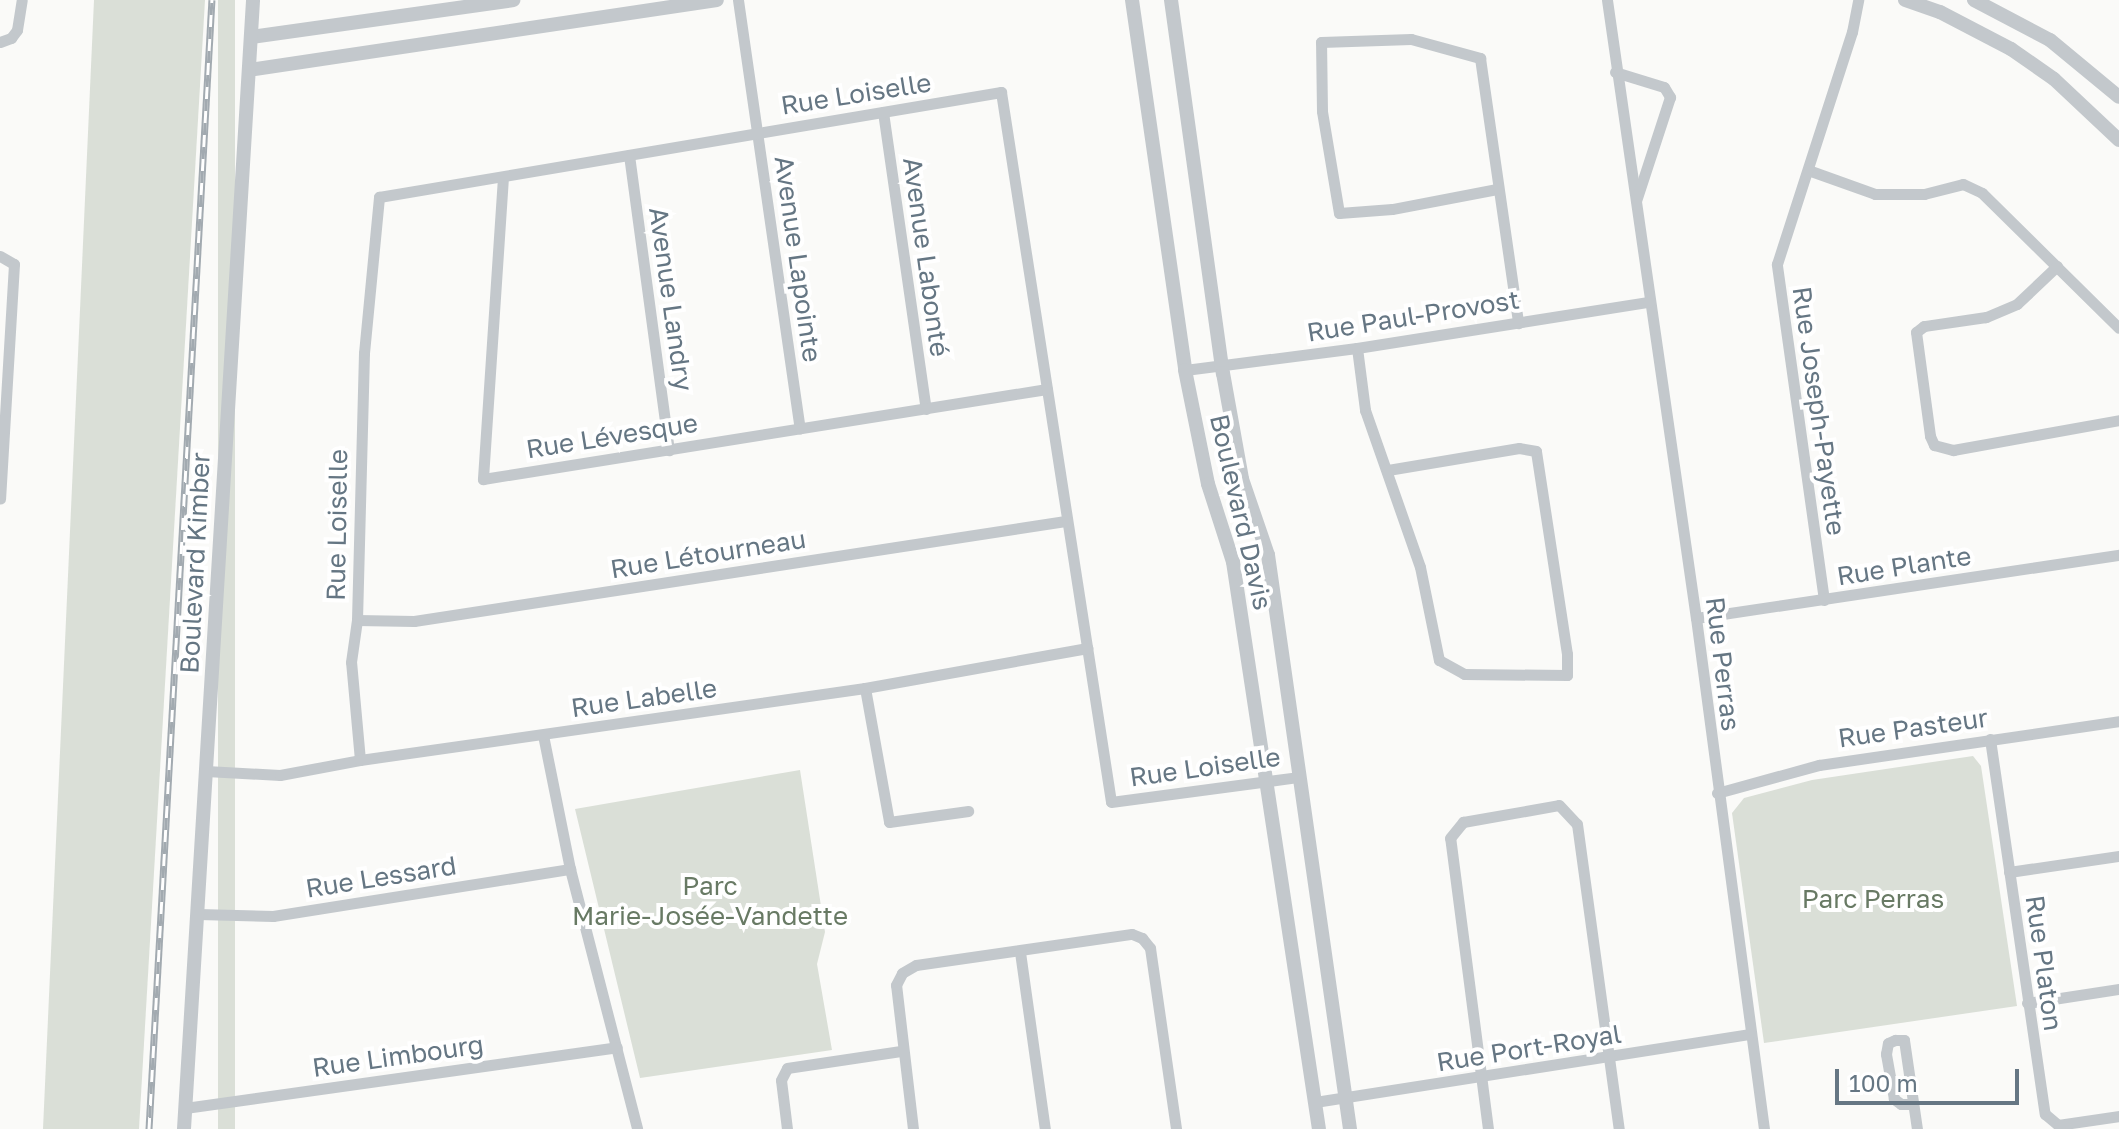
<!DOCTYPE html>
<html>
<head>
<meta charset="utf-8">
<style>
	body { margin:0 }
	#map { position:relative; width:2119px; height:1129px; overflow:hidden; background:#fafaf8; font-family:"Golos Text",sans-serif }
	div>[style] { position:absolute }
	.green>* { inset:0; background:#dadfd7; transform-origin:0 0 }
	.minor>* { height:11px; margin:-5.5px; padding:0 5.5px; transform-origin:5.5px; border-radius:5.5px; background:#c3c8cc }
	.tertiary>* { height:14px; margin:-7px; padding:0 7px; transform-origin:7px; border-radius:7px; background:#c3c8cc }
	.rail>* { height:7px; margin-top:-3.5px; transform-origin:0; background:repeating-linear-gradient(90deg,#fff 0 12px,#a2aab0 0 24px); box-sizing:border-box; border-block:2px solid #a2aab0 }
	span { translate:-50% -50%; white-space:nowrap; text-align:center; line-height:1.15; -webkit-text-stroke:8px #fff; paint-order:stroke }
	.street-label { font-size:26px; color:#657683 }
	.park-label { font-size:26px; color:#687a64 }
	.scale { position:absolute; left:1835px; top:1069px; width:184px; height:36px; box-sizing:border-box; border:4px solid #657683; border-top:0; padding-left:10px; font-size:24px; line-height:28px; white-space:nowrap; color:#657683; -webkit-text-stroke:6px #fff; paint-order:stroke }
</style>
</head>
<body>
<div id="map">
	<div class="green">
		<div style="clip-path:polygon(94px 0,205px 0,139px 1129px,43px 1129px)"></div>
		<div style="left:218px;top:0;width:17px;height:1131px"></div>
		<div style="clip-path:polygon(1973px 756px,1981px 766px,2017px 1006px,1764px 1043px,1732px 813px,1744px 798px,1812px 780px)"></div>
		<div style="clip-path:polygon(800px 770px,825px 932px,817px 964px,832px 1050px,640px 1078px,575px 809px)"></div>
	</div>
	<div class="minor">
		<div style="left:738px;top:0;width:433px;rotate:81.8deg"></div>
		<div style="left:1607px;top:0;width:624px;rotate:81.81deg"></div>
		<div style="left:1696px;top:618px;width:516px;rotate:82.42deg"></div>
		<div style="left:0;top:42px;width:12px;rotate:-20deg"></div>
		<div style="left:11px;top:38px;width:10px;rotate:-53deg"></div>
		<div style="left:17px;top:30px;width:30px;rotate:-81deg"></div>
		<div style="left:1615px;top:72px;width:51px;rotate:17deg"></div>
		<div style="left:1664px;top:87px;width:12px;rotate:59deg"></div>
		<div style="left:1670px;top:97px;width:109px;rotate:108.1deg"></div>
		<div style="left:883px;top:112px;width:300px;rotate:81.8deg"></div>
		<div style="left:629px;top:155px;width:298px;rotate:82.3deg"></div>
		<div style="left:1808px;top:170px;width:71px;rotate:19.7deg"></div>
		<div style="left:1875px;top:194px;width:49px"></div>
		<div style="left:1924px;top:194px;width:40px;rotate:-14.4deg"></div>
		<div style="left:1963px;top:184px;width:21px;rotate:25deg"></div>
		<div style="left:1982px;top:193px;width:192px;rotate:44.6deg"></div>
		<div style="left:503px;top:177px;width:303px;rotate:93.8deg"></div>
		<div style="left:483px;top:479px;width:571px;rotate:-9.07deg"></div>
		<div style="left:1497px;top:189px;width:107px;rotate:169.2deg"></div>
		<div style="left:1392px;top:209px;width:53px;rotate:175.7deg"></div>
		<div style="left:1339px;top:213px;width:103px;rotate:-99.5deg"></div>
		<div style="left:1322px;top:111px;width:69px;rotate:-90.8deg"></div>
		<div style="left:1321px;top:42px;width:90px;rotate:-1.9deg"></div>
		<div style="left:1411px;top:39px;width:72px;rotate:15.4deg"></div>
		<div style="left:1480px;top:58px;width:268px;rotate:81.8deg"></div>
		<div style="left:0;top:256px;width:16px;rotate:30deg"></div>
		<div style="left:14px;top:264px;width:235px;rotate:93.4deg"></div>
		<div style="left:2057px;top:266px;width:55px;rotate:136.5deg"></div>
		<div style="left:2017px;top:304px;width:34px;rotate:157deg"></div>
		<div style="left:1986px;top:317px;width:63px;rotate:171.7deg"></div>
		<div style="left:1924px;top:326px;width:10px;rotate:143deg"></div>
		<div style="left:1916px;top:332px;width:105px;rotate:82.3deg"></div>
		<div style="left:1930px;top:436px;width:10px;rotate:66deg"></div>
		<div style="left:1934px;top:445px;width:20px;rotate:15deg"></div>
		<div style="left:1953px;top:450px;width:169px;rotate:-10.2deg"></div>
		<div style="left:1357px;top:348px;width:63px;rotate:82.6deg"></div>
		<div style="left:1365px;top:410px;width:166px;rotate:70.7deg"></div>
		<div style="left:1420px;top:567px;width:95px;rotate:78.5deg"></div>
		<div style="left:1439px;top:660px;width:29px;rotate:29deg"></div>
		<div style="left:1464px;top:674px;width:103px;rotate:0.6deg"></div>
		<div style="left:1567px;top:675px;width:21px;rotate:-90deg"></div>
		<div style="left:1567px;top:654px;width:205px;rotate:-98.7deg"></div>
		<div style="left:1536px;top:451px;width:17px;rotate:-170deg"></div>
		<div style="left:1519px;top:448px;width:133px;rotate:170.5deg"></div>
		<div style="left:1185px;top:370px;width:173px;rotate:-7.3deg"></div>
		<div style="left:1357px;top:348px;width:295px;rotate:-9deg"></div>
		<div style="left:1824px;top:600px;width:339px;rotate:-98deg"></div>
		<div style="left:1777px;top:264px;width:244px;rotate:-72.1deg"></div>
		<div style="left:1852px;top:32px;width:33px;rotate:-79deg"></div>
		<div style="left:1696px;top:618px;width:428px;rotate:-8.5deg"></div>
		<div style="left:357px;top:620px;width:57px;rotate:1deg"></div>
		<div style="left:414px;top:621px;width:659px;rotate:-8.73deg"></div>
		<div style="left:865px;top:688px;width:136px;rotate:79.8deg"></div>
		<div style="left:889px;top:822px;width:80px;rotate:-7.9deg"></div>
		<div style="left:543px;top:735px;width:137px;rotate:78.6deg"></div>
		<div style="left:570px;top:869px;width:268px;rotate:75.5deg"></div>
		<div style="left:1990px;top:739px;width:379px;rotate:81.7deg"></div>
		<div style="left:2045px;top:1114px;width:17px;rotate:40deg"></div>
		<div style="left:2058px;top:1125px;width:62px;rotate:-8.4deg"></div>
		<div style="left:360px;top:760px;width:98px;rotate:-95.2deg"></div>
		<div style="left:351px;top:662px;width:42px;rotate:-81.9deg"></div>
		<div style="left:357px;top:620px;width:267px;rotate:-88.5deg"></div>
		<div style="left:364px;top:353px;width:157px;rotate:-84.5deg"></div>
		<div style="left:379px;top:197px;width:631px;rotate:-9.58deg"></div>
		<div style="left:1001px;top:92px;width:718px;rotate:81.19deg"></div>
		<div style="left:1111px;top:802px;width:190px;rotate:-7.6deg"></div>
		<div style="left:206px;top:771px;width:74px;rotate:3.1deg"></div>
		<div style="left:280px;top:775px;width:81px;rotate:-10.6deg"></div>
		<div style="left:360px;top:760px;width:510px;rotate:-8.11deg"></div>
		<div style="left:865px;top:688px;width:226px;rotate:-10.2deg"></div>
		<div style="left:1717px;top:793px;width:106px;rotate:-15.4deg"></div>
		<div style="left:1819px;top:765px;width:303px;rotate:-8.3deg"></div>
		<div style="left:2009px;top:872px;width:111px;rotate:-8.3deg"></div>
		<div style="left:198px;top:914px;width:75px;rotate:1.5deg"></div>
		<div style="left:273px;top:916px;width:301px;rotate:-9deg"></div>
		<div style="left:1020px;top:952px;width:179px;rotate:82deg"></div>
		<div style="left:2027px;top:1003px;width:93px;rotate:-8.7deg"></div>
		<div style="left:1315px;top:1102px;width:439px;rotate:-8.9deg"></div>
		<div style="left:1912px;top:1104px;width:11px;rotate:180deg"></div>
		<div style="left:1901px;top:1104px;width:9px;rotate:-144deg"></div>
		<div style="left:1894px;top:1099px;width:46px;rotate:-100.1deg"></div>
		<div style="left:1886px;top:1054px;width:11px;rotate:-80deg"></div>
		<div style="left:1888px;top:1043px;width:8px;rotate:-23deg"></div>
		<div style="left:1895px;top:1040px;width:9px"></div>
		<div style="left:1904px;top:1040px;width:90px;rotate:81.7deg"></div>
		<div style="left:185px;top:1108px;width:436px;rotate:-8deg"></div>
		<div style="left:787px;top:1129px;width:49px;rotate:-97deg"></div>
		<div style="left:781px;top:1080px;width:13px;rotate:-63deg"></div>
		<div style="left:787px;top:1068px;width:115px;rotate:-8.5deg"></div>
		<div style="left:913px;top:1129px;width:145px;rotate:-96.7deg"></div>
		<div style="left:896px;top:985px;width:13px;rotate:-63deg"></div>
		<div style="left:902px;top:973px;width:16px;rotate:-30deg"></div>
		<div style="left:916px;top:965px;width:218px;rotate:-8.2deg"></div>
		<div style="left:1132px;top:934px;width:11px;rotate:22deg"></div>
		<div style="left:1142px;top:938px;width:13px;rotate:51deg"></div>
		<div style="left:1150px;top:948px;width:183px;rotate:81.8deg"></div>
		<div style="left:1488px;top:1129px;width:293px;rotate:-97.4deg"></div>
		<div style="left:1450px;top:838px;width:21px;rotate:-51deg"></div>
		<div style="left:1463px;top:822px;width:97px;rotate:-10deg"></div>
		<div style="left:1559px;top:805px;width:26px;rotate:47deg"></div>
		<div style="left:1577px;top:824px;width:308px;rotate:82.2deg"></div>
	</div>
	<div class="tertiary">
		<div style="left:1132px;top:0;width:374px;rotate:81.8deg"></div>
		<div style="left:1185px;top:370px;width:116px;rotate:78.6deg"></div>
		<div style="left:1208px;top:484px;width:82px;rotate:72.2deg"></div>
		<div style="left:1233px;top:562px;width:573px;rotate:81.38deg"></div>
		<div style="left:1171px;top:0;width:377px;rotate:82.1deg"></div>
		<div style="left:1223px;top:373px;width:108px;rotate:79.8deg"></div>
		<div style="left:1242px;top:479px;width:80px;rotate:71.1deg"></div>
		<div style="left:1268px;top:555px;width:580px;rotate:81.87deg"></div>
		<div style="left:1905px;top:0;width:37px;rotate:19deg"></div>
		<div style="left:1940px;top:12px;width:80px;rotate:27.5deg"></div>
		<div style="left:2011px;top:49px;width:52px;rotate:34.9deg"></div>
		<div style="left:2054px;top:79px;width:89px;rotate:43.2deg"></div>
		<div style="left:1974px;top:0;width:86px;rotate:27.8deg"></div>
		<div style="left:2050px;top:40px;width:89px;rotate:39.6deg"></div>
		<div style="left:251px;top:37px;width:265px;rotate:-8deg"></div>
		<div style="left:249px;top:70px;width:473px;rotate:-8.5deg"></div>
		<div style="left:184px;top:1129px;width:1131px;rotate:-86.5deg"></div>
	</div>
	<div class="rail">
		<div style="left:149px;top:1129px;width:1131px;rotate:-86.81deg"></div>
	</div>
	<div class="street-label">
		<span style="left:856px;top:94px;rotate:-9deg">Rue Loiselle</span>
		<span style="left:926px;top:257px;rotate:82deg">Avenue Labonté</span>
		<span style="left:798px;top:259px;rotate:82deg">Avenue Lapointe</span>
		<span style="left:671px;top:299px;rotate:82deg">Avenue Landry</span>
		<span style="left:1413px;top:316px;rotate:-9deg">Rue Paul-Provost</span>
		<span style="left:1819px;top:411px;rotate:82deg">Rue Joseph-Payette</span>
		<span style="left:612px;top:436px;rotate:-9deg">Rue Lévesque</span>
		<span style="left:1241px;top:512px;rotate:77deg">Boulevard Davis</span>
		<span style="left:337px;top:525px;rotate:-89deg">Rue Loiselle</span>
		<span style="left:708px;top:554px;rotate:-9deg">Rue Létourneau</span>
		<span style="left:195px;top:563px;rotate:-87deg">Boulevard Kimber</span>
		<span style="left:1904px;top:566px;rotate:-9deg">Rue Plante</span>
		<span style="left:1723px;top:664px;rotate:83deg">Rue Perras</span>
		<span style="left:644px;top:698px;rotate:-8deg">Rue Labelle</span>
		<span style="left:1913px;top:728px;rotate:-8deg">Rue Pasteur</span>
		<span style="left:1205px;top:767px;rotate:-8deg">Rue Loiselle</span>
		<span style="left:381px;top:877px;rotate:-9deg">Rue Lessard</span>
		<span style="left:2044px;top:963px;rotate:82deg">Rue Platon</span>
		<span style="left:1529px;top:1048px;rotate:-9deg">Rue Port-Royal</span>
		<span style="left:398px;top:1056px;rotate:-8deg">Rue Limbourg</span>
	</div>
	<div class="park-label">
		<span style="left:710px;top:901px">Parc<br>Marie-Josée-Vandette</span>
		<span style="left:1873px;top:899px">Parc Perras</span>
	</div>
	<div class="scale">100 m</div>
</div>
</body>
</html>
